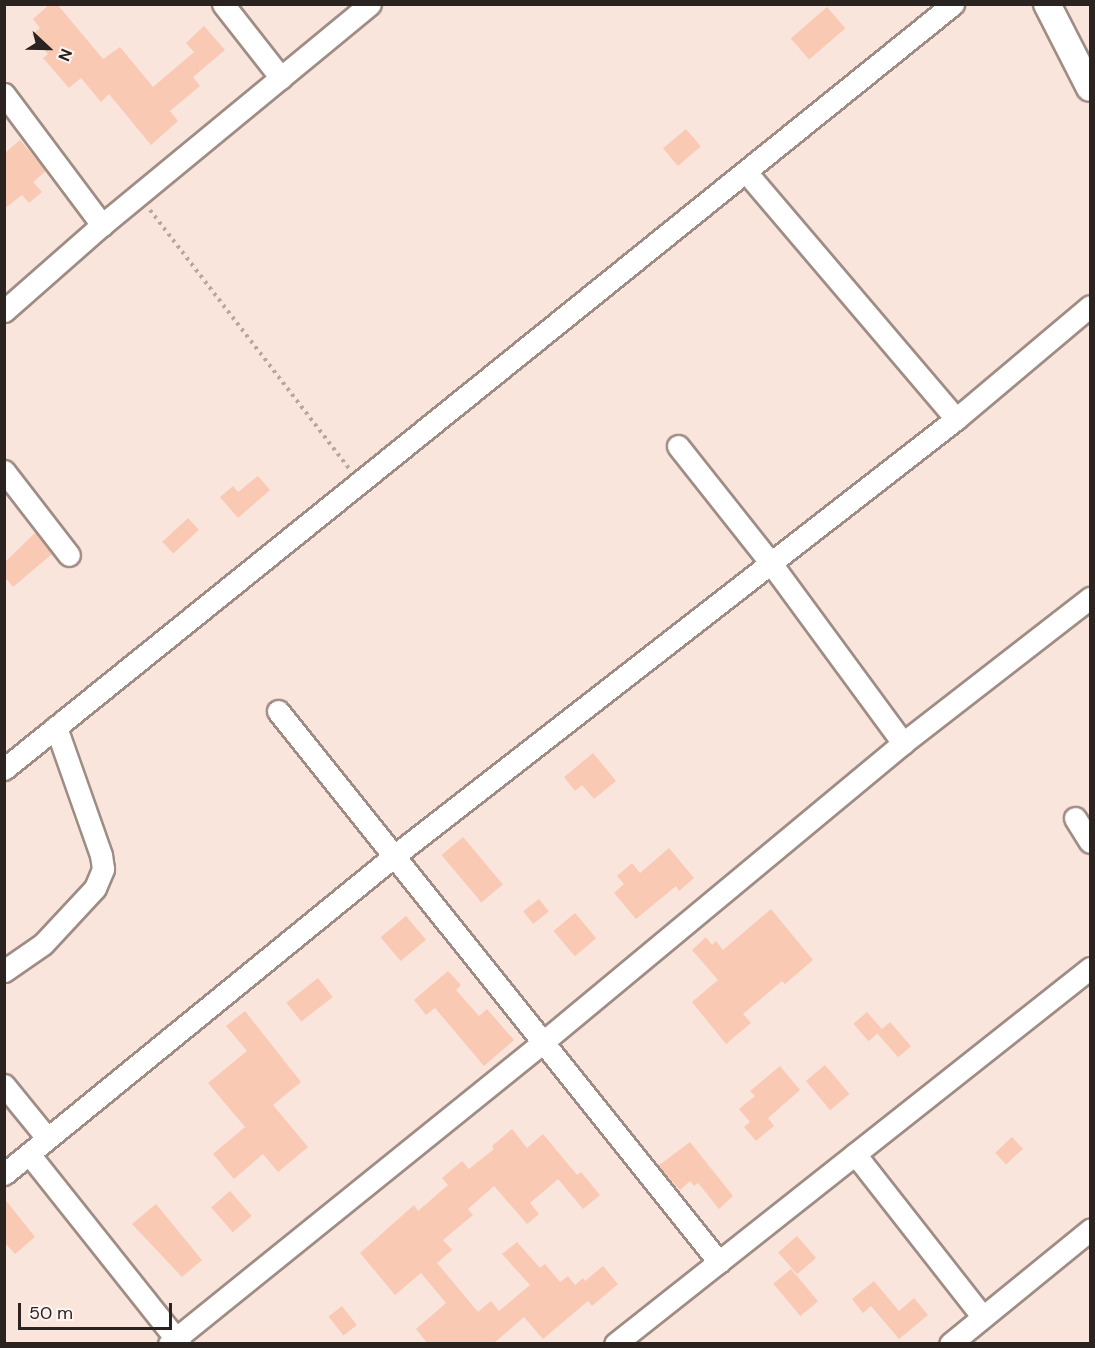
<!DOCTYPE html>
<html>
<head>
<meta charset="utf-8">
<style>
	body { margin:0 }
	#map { position:relative; width:1095px; height:1348px; overflow:hidden; background:#fae5dc; font-family:"DM Sans",sans-serif }
	div>[style] { position:absolute }
	.building>* { inset:0; background:#f9c9b4; transform-origin:0 0 }
	.path>* { height:4px; margin-top:-2px; transform-origin:0; background:repeating-linear-gradient(90deg,#b8a7a0 0 3px,transparent 0 7.5px) }
	.roads { filter:drop-shadow(2px 0 #9f8d85) drop-shadow(-2px 0 #9f8d85) drop-shadow(0 2px #9f8d85) drop-shadow(0 -2px #9f8d85) }
	.minor>* { height:21px; margin:-10.5px; padding:0 10.5px; transform-origin:10.5px; border-radius:10.5px; background:#fff }
	.major>* { height:26px; margin:-13px; padding:0 13px; transform-origin:13px; border-radius:13px; background:#fff }
	span { translate:-50% -50%; white-space:nowrap; text-align:center; line-height:1.15; -webkit-text-stroke:4.5px #fef5f2; paint-order:stroke }
	.frame { position:absolute; inset:0; border:6px solid #2a2320; pointer-events:none }
	.north { position:absolute; left:18px; top:18px; width:60px; height:60px; -webkit-text-stroke:4px #fef5f2; paint-order:stroke; rotate:112deg; font-size:16px; font-weight:700; line-height:24px; text-align:center; color:#2a2320 }
	.north::after { content:''; display:block; margin:auto; width:21px; height:27px; background:#2a2320; clip-path:polygon(50% 0,100% 100%,50% 72%,0 100%) }
	.scale { position:absolute; left:18px; top:1303px; width:154px; height:27px; box-sizing:border-box; border:3px solid #2a2320; border-top:0; padding-left:8px; font-size:18px; line-height:21px; white-space:nowrap; color:#2a2320; -webkit-text-stroke:4px #fef5f2; paint-order:stroke }
</style>
</head>
<body>
<div id="map">
	<div class="building">
		<div style="clip-path:polygon(50px 4px,57px 4px,103px 59px,120px 47px,153px 87px,194px 52px,186px 43px,204px 26px,225px 50px,193px 77px,200px 86px,170px 111px,178px 121px,151px 145px,109px 94px,101px 102px,81px 78px,69px 88px,43px 58px,48px 54px,32px 35px,40px 28px,33px 19px)"></div>
		<div style="left:827px;top:7px;width:28px;height:48px;rotate:49deg"></div>
		<div style="left:686px;top:129px;width:23px;height:30px;rotate:50deg"></div>
		<div style="clip-path:polygon(20px 140px,46px 171px,33px 182px,42px 192px,29px 203px,22px 195px,4px 209px,5px 153px)"></div>
		<div style="clip-path:polygon(258px 476px,270px 490px,238px 518px,220px 497px,233px 486px,238px 492px)"></div>
		<div style="left:188px;top:518px;width:16px;height:35px;rotate:47deg"></div>
		<div style="clip-path:polygon(35px 533px,52px 554px,13px 587px,4px 576px,4px 563px)"></div>
		<div style="clip-path:polygon(593px 753px,616px 781px,594px 799px,582px 785px,575px 791px,564px 777px)"></div>
		<div style="left:463px;top:837px;width:62px;height:28px;rotate:50deg"></div>
		<div style="clip-path:polygon(669px 848px,694px 878px,679px 891px,676px 886px,636px 919px,614px 893px,624px 884px,617px 876px,632px 863px,640px 873px)"></div>
		<div style="left:539px;top:899px;width:16px;height:20px;rotate:52deg"></div>
		<div style="clip-path:polygon(771px 909px,813px 960px,785px 984px,782px 981px,743px 1014px,751px 1023px,726px 1044px,692px 1002px,718px 980px,692px 950px,706px 937px,712px 945px,716px 941px,723px 950px)"></div>
		<div style="left:575px;top:913px;width:33px;height:28px;rotate:50deg"></div>
		<div style="left:406px;top:916px;width:31px;height:33px;rotate:50deg"></div>
		<div style="clip-path:polygon(448px 971px,461px 985px,456px 990px,479px 1016px,487px 1009px,514px 1040px,484px 1066px,435px 1008px,426px 1015px,414px 1000px)"></div>
		<div style="left:318px;top:978px;width:24px;height:40px;rotate:52deg"></div>
		<div style="clip-path:polygon(245px 1011px,301px 1082px,273px 1105px,308px 1147px,278px 1172px,263px 1154px,234px 1179px,213px 1154px,245px 1127px,208px 1083px,247px 1051px,226px 1026px)"></div>
		<div style="left:867px;top:1012px;width:23px;height:18px;rotate:49deg"></div>
		<div style="left:890px;top:1022px;width:32px;height:17px;rotate:49deg"></div>
		<div style="left:825px;top:1065px;width:38px;height:25px;rotate:50deg"></div>
		<div style="clip-path:polygon(780px 1066px,800px 1090px,768px 1118px,774px 1126px,756px 1141px,744px 1127px,750px 1122px,739px 1109px,755px 1096px,750px 1091px)"></div>
		<div style="clip-path:polygon(512px 1129px,527px 1148px,543px 1134px,577px 1175px,581px 1172px,600px 1195px,583px 1209px,558px 1179px,530px 1203px,539px 1214px,527px 1224px,494px 1186px,468px 1209px,473px 1215px,443px 1240px,452px 1250px,437px 1263px,478px 1312px,491px 1301px,499px 1311px,530px 1285px,502px 1254px,517px 1242px,540px 1268px,545px 1264px,560px 1282px,568px 1276px,575px 1285px,583px 1278px,585px 1281px,603px 1266px,618px 1284px,592px 1306px,588px 1301px,543px 1339px,524px 1317px,493px 1344px,428px 1344px,416px 1329px,446px 1303px,421px 1273px,395px 1295px,360px 1253px,414px 1205px,418px 1211px,448px 1185px,442px 1178px,462px 1161px,469px 1169px,494px 1149px,492px 1146px)"></div>
		<div style="left:1012px;top:1137px;width:16px;height:23px;rotate:47deg"></div>
		<div style="clip-path:polygon(690px 1142px,733px 1196px,719px 1209px,698px 1183px,694px 1186px,690px 1181px,680px 1190px,658px 1166px)"></div>
		<div style="left:230px;top:1191px;width:33px;height:25px;rotate:49deg"></div>
		<div style="clip-path:polygon(4px 1198px,35px 1237px,15px 1254px,4px 1242px)"></div>
		<div style="clip-path:polygon(156px 1204px,202px 1260px,182px 1277px,132px 1224px)"></div>
		<div style="left:797px;top:1236px;width:29px;height:25px;rotate:49deg"></div>
		<div style="left:791px;top:1269px;width:42px;height:23px;rotate:50deg"></div>
		<div style="clip-path:polygon(874px 1281px,899px 1311px,914px 1298px,928px 1315px,899px 1339px,871px 1306px,863px 1313px,852px 1299px)"></div>
		<div style="left:342px;top:1306px;width:24px;height:17px;rotate:52deg"></div>
	</div>
	<div class="path">
		<div style="left:150px;top:210px;width:326px;rotate:52.4deg"></div>
	</div>
	<div class="roads">
		<div class="minor">
			<div style="left:223px;top:4px;width:94px;rotate:51.9deg"></div>
			<div style="left:4px;top:94px;width:164px;rotate:53.2deg"></div>
			<div style="left:746px;top:172px;width:324px;rotate:49.6deg"></div>
			<div style="left:4px;top:311px;width:130px;rotate:-41.3deg"></div>
			<div style="left:102px;top:225px;width:347px;rotate:-39.5deg"></div>
			<div style="left:678px;top:446px;width:148px;rotate:51.6deg"></div>
			<div style="left:770px;top:562px;width:225px;rotate:53.7deg"></div>
			<div style="left:4px;top:471px;width:106px;rotate:52.3deg"></div>
			<div style="left:278px;top:711px;width:706px;rotate:51.33deg"></div>
			<div style="left:4px;top:769px;width:1219px;rotate:-38.87deg"></div>
			<div style="left:1075px;top:818px;width:28px;rotate:58deg"></div>
			<div style="left:4px;top:971px;width:47px;rotate:-34.7deg"></div>
			<div style="left:43px;top:944px;width:76px;rotate:-47.1deg"></div>
			<div style="left:95px;top:888px;width:21px;rotate:-67deg"></div>
			<div style="left:103px;top:869px;width:14px;rotate:-98deg"></div>
			<div style="left:101px;top:855px;width:136px;rotate:-109.4deg"></div>
			<div style="left:4px;top:1085px;width:68px;rotate:50.9deg"></div>
			<div style="left:29px;top:1154px;width:243px;rotate:51.5deg"></div>
			<div style="left:855px;top:1154px;width:207px;rotate:51.9deg"></div>
			<div style="left:4px;top:1174px;width:503px;rotate:-39.19deg"></div>
			<div style="left:394px;top:856px;width:712px;rotate:-37.87deg"></div>
			<div style="left:956px;top:419px;width:175px;rotate:-40.1deg"></div>
			<div style="left:169px;top:1344px;width:481px;rotate:-38.9deg"></div>
			<div style="left:543px;top:1042px;width:468px;rotate:-39.7deg"></div>
			<div style="left:903px;top:743px;width:237px;rotate:-37.8deg"></div>
			<div style="left:615px;top:1344px;width:606px;rotate:-38.36deg"></div>
			<div style="left:950px;top:1344px;width:181px;rotate:-39.2deg"></div>
		</div>
		<div class="major">
			<div style="left:1047px;top:4px;width:94px;rotate:62.9deg"></div>
		</div>
	</div>
	<div class="frame"></div>
	<div class="north">N</div>
	<div class="scale">50 m</div>
</div>
</body>
</html>
